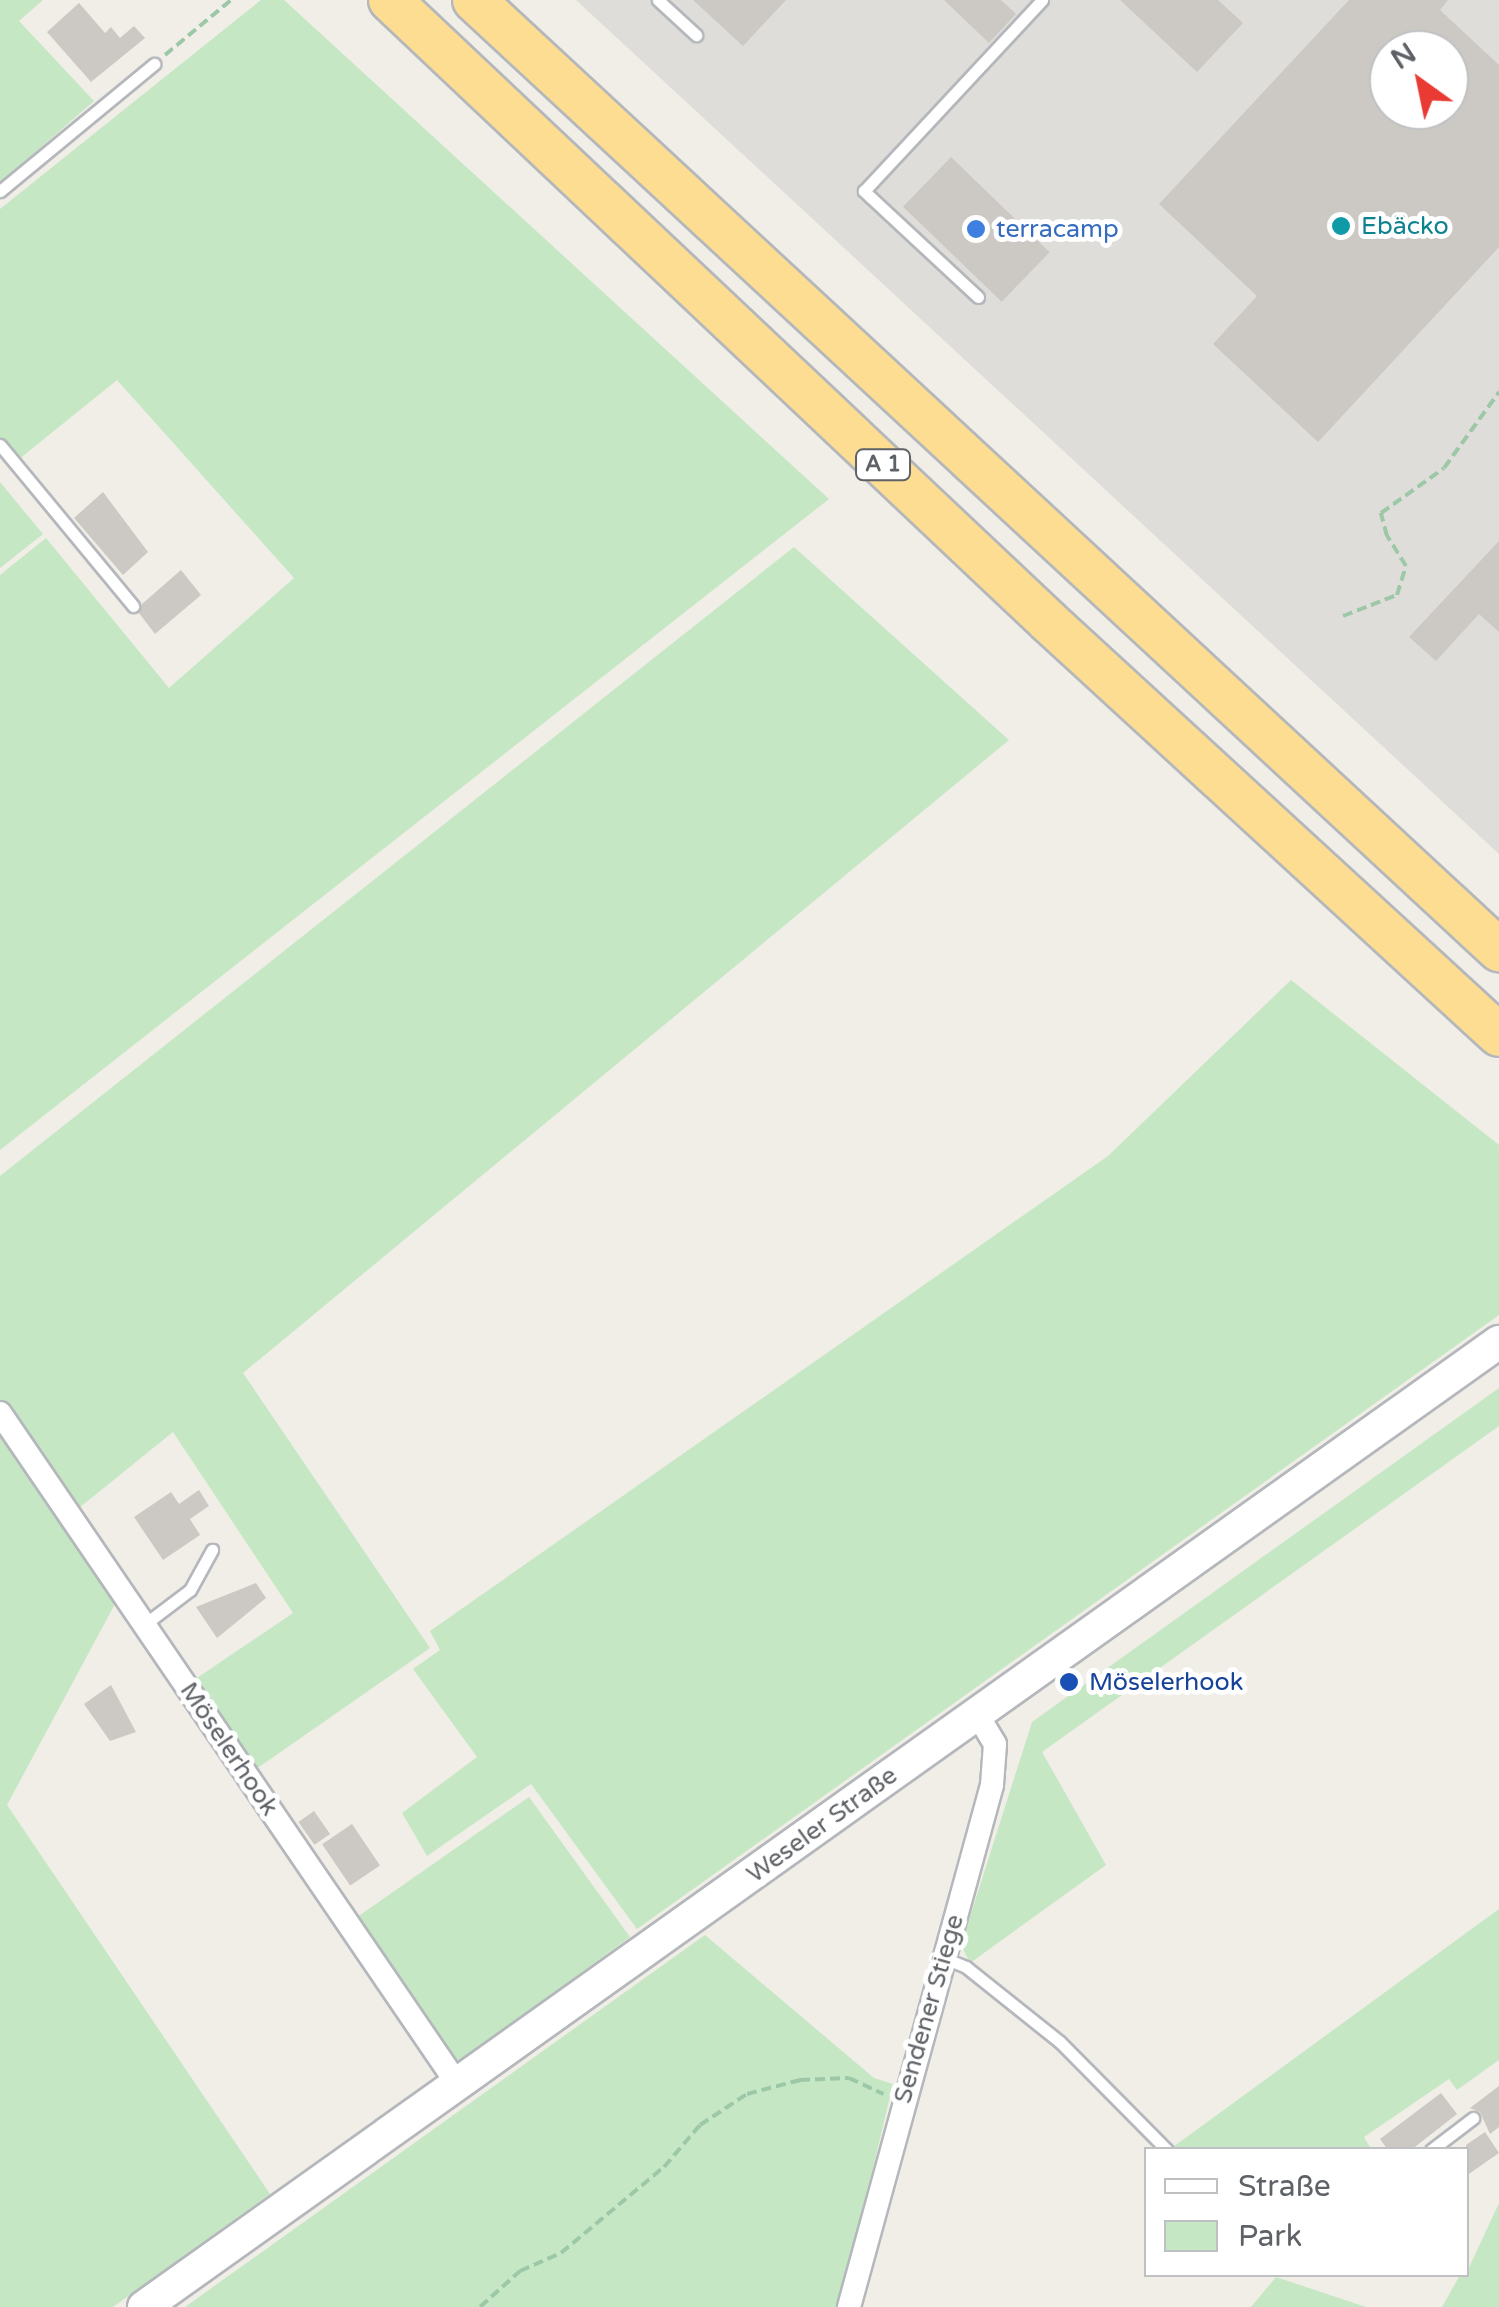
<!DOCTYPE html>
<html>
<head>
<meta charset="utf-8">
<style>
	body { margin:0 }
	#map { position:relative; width:1499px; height:2307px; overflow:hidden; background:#f0eee7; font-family:"Varela Round",sans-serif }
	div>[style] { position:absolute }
	.industrial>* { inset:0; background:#dfddd9 }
	.green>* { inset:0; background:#c5e7c4 }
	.building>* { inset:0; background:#ccc8c4; transform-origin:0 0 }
	.path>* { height:4px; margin-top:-2px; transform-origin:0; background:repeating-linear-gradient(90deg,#9dc8a8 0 10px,transparent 0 15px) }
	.roads { filter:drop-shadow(2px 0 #b4b7bb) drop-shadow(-2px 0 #b4b7bb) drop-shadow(0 2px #b4b7bb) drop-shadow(0 -2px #b4b7bb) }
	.service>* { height:11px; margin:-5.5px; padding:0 5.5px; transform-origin:5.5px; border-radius:5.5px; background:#fff }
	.minor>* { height:22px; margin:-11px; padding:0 11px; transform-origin:11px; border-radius:11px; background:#fff }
	.secondary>* { height:32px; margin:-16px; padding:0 16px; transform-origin:16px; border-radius:16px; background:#fff }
	.motorway>* { height:42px; margin:-21px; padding:0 21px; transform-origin:21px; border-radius:21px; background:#fcdd91 }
	.dots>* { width:28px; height:28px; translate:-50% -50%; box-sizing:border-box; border:5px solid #fff; border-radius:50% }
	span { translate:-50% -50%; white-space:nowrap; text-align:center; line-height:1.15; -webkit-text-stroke:10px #fff; paint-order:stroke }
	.shield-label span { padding:2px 8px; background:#fff; border:2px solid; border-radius:8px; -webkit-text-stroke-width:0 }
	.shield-label { font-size:22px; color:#5e6267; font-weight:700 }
	.culture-label { font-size:25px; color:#0d838f }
	.left { translate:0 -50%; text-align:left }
	.shop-label { font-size:25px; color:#366cbe }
	.transit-label { font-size:25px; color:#164399 }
	.street-label { font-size:25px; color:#5e6267 }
	.legend { position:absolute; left:1144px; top:2147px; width:325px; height:130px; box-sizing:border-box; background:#fff; border:2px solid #bfc0c2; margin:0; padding:12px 18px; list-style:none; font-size:30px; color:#5e6267 }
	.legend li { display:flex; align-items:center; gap:20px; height:50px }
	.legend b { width:50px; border:2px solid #bfc0c2 }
	.north { position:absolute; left:1369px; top:30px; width:100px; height:100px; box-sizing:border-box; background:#fff; border:2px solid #bfc0c2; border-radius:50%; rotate:327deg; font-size:28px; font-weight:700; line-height:40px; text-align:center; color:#5e6267 }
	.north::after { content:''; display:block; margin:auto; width:35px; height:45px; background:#e93b34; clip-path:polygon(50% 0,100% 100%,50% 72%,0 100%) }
</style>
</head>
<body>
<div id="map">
	<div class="industrial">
		<div style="clip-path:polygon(evenodd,576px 0,1499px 0,1499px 854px,576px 0,1389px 50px,1449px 50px,1449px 110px,1389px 110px,1389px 50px)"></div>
	</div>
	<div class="green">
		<div style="clip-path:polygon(0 0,43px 0,19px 21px,94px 101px,0 183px)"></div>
		<div style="clip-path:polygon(261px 0,284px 0,829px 499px,0 1150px,0 575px,46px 538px,169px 688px,294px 578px,117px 380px,18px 460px,0 438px,0 209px)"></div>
		<div style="clip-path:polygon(0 482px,43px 534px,0 568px)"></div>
		<div style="clip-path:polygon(794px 547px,1009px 740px,243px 1373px,430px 1648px,252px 1772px,191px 1682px,293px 1613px,173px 1432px,74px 1512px,0 1403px,0 1176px)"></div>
		<div style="clip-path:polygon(1291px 980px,1499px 1145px,1499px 1315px,637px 1929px,531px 1784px,427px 1856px,402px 1813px,477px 1757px,413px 1669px,440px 1650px,430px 1631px,1108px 1156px)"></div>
		<div style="clip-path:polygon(1499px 1388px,1499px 1426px,1042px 1752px,1106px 1865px,970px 1963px,961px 1945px,1032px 1722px)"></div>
		<div style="clip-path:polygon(0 1434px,116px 1602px,7px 1805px,270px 2194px,113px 2307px,0 2307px)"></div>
		<div style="clip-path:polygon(529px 1797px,630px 1937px,462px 2060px,452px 2059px,353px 1920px)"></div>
		<div style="clip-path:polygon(1499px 1909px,1499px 2060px,1457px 2090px,1449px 2079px,1364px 2137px,1371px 2149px,1173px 2147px)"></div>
		<div style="clip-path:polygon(705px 1935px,874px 2078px,893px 2084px,840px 2307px,185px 2307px)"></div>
		<div style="clip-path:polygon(1499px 2203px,1499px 2307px,1442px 2307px,1460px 2275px,1466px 2274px)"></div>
		<div style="clip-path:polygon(1276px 2277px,1366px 2307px,1251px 2307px)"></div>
	</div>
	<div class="building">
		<div style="clip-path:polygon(693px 0,786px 0,743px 46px)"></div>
		<div style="clip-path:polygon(944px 0,1001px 0,1016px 14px,989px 43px)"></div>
		<div style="clip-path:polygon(1120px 0,1218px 0,1243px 23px,1197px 72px)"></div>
		<div style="clip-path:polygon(evenodd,1349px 0,1448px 0,1440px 10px,1499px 65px,1499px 247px,1318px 442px,1213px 344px,1257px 296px,1159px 204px,1349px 0,1389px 50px,1449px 50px,1449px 110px,1389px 110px,1389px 50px)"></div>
		<div style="clip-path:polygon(79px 3px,105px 33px,111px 27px,120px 38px,134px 26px,145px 38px,91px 82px,47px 32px)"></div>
		<div style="left:951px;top:157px;width:137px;height:69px;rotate:44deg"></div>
		<div style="clip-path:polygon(103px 492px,148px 552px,123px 575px,74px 518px)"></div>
		<div style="clip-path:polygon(1499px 541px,1499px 632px,1479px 614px,1436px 661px,1409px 637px)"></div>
		<div style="clip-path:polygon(181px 570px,201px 595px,155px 634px,139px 613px,142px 604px)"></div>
		<div style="clip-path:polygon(199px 1490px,209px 1506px,190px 1519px,200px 1535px,163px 1560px,134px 1517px,171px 1492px,179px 1504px)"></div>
		<div style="clip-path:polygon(256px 1583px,266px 1598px,217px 1638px,196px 1607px)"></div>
		<div style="clip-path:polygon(111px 1685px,136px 1732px,110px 1741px,84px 1704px)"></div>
		<div style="left:314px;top:1811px;width:28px;height:19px;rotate:55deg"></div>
		<div style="left:352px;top:1824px;width:50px;height:36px;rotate:56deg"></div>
		<div style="clip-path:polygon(1499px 2086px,1499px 2127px,1490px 2134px,1480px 2112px,1470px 2108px)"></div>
		<div style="clip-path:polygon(1441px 2093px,1457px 2114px,1411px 2150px,1388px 2150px,1380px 2139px)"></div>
		<div style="clip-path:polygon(1485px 2132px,1499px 2153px,1466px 2176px,1466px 2145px)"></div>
	</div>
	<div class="path">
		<div style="left:165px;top:55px;width:86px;rotate:-39.8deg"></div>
		<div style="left:1343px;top:616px;width:58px;rotate:-21.3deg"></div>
		<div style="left:1397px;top:595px;width:30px;rotate:-73deg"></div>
		<div style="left:1406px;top:566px;width:36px;rotate:-122deg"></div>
		<div style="left:1387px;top:536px;width:24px;rotate:-105deg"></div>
		<div style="left:1381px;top:513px;width:77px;rotate:-35.5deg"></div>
		<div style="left:1444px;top:468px;width:94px;rotate:-54.1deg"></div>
		<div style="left:480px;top:2307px;width:54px;rotate:-42deg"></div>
		<div style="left:520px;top:2271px;width:45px;rotate:-23.7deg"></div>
		<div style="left:561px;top:2253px;width:134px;rotate:-39.9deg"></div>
		<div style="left:664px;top:2167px;width:55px;rotate:-49.4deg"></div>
		<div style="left:700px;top:2125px;width:56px;rotate:-33.4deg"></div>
		<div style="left:747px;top:2094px;width:55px;rotate:-14.8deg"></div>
		<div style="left:800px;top:2080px;width:49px;rotate:-2.3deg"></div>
		<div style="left:849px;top:2078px;width:38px;rotate:25deg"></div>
	</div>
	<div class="roads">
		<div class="service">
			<div style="left:658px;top:0;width:52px;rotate:42.6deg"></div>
			<div style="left:0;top:191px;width:200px;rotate:-39.5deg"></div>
			<div style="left:978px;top:297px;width:156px;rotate:-137.1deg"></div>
			<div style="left:864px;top:191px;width:261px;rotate:-47deg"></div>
			<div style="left:0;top:445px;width:209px;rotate:50.4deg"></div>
			<div style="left:145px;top:1624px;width:56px;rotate:-37.1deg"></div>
			<div style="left:190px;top:1590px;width:46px;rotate:-61.2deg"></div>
			<div style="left:944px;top:1958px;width:24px;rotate:22deg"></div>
			<div style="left:966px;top:1967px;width:120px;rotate:38.6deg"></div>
			<div style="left:1060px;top:2042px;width:152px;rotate:45.3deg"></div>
			<div style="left:1431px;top:2150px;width:53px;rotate:-37.3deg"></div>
		</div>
		<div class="minor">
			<div style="left:0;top:1413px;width:813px;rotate:55.72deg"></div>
			<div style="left:849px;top:2307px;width:541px;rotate:-74.68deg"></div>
			<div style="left:992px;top:1785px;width:41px;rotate:-85.8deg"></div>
			<div style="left:995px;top:1744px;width:35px;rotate:-121deg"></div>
		</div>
		<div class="secondary">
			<div style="left:144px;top:2307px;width:1664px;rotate:-35.46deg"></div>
		</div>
		<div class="motorway">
			<div style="left:390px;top:0;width:905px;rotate:43.34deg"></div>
			<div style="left:1048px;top:621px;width:612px;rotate:42.55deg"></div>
			<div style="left:474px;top:0;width:1398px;rotate:42.83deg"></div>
		</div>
	</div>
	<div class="dots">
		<div style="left:1341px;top:226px;background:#0f9aa8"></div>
		<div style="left:976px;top:229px;background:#3f7fe0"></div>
		<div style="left:1069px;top:1682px;background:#1a4fb4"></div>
	</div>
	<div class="shield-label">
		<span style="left:883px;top:465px">A 1</span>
	</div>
	<div class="culture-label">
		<span class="left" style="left:1361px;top:226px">Ebäcko</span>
	</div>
	<div class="shop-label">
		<span class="left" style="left:996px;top:229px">terracamp</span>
	</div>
	<div class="transit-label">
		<span class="left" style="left:1089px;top:1682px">Möselerhook</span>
	</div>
	<div class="street-label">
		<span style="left:229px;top:1749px;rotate:56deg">Möselerhook</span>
		<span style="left:822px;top:1825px;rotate:-36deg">Weseler Straße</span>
		<span style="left:929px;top:2009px;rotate:-74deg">Sendener Stiege</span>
	</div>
	<ul class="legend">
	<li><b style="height:12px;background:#fff"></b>Straße</li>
	<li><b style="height:28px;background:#c5e7c4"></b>Park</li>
	</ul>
	<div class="north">N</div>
</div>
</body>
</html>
